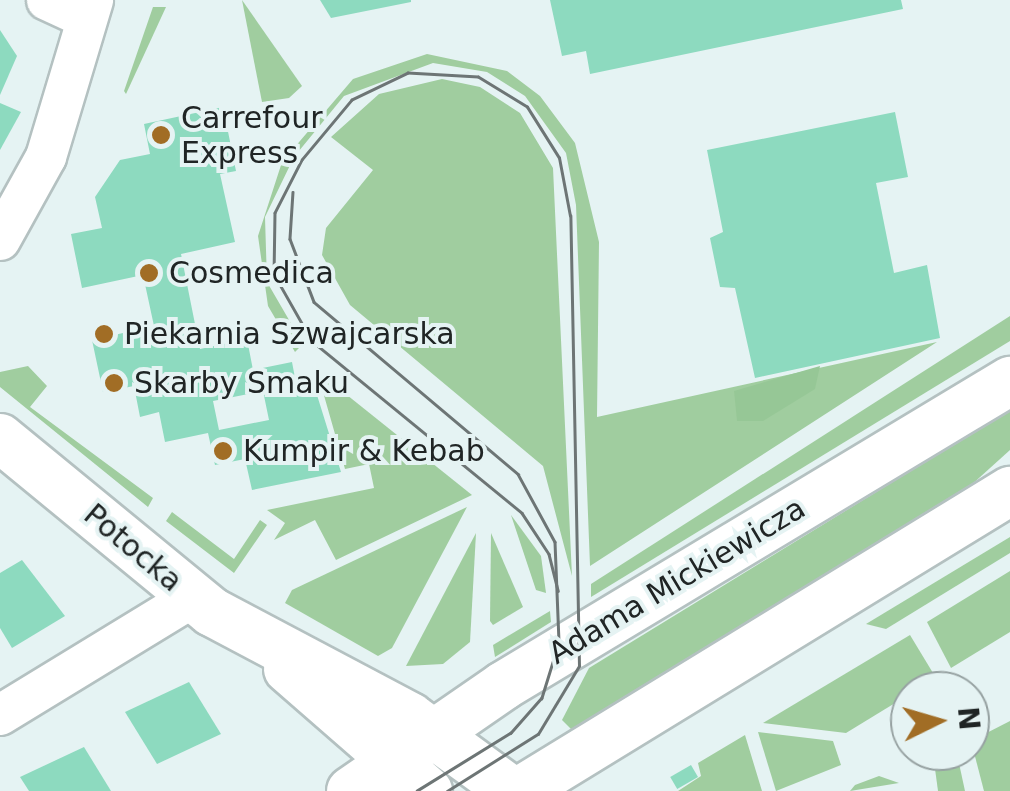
<!DOCTYPE html>
<html>
<head>
<meta charset="utf-8">
<style>
	body { margin:0 }
	#map { position:relative; width:1010px; height:791px; overflow:hidden; background:#e5f3f3; font-family:"DejaVu Sans",sans-serif }
	div>[style] { position:absolute }
	.green>* { inset:0; background:#a0cd9f }
	.forest>* { inset:0; background:#96c796 }
	.building>* { inset:0; background:#8ddabf; transform-origin:0 0 }
	.roads { filter:drop-shadow(2px 0 #b4c1c1) drop-shadow(-2px 0 #b4c1c1) drop-shadow(0 2px #b4c1c1) drop-shadow(0 -2px #b4c1c1) }
	.minor>* { height:40px; margin:-20px; padding:0 20px; transform-origin:20px; border-radius:20px; background:#fff }
	.tertiary>* { height:48px; margin:-24px; padding:0 24px; transform-origin:24px; border-radius:24px; background:#fff }
	.tram>* { height:2.5px; margin:-1.25px; padding:0 1.25px; transform-origin:1.25px; border-radius:1.25px; background:#6d7575 }
	.dots>* { width:28px; height:28px; translate:-50% -50%; box-sizing:border-box; border:5px solid #e5f3f3; border-radius:50% }
	span { translate:-50% -50%; white-space:nowrap; text-align:center; line-height:1.15; -webkit-text-stroke:8px #e5f3f3; paint-order:stroke }
	.poi-label { font-size:30px; color:#202525 }
	.left { translate:0 -50%; text-align:left }
	.street-label { font-size:30px; color:#202525 }
	.north { position:absolute; left:890px; top:671px; width:100px; height:100px; box-sizing:border-box; background:#e5f3f3; border:2px solid #96a1a1; border-radius:50%; rotate:85deg; font-size:28px; font-weight:700; line-height:40px; text-align:center; color:#202525 }
	.north::after { content:''; display:block; margin:auto; width:35px; height:45px; background:#a16d25; clip-path:polygon(50% 0,100% 100%,50% 72%,0 100%) }
</style>
</head>
<body>
<div id="map">
	<div class="green">
		<div style="clip-path:polygon(242px 0,302px 86px,289px 98px,262px 102px)"></div>
		<div style="clip-path:polygon(153px 7px,166px 7px,126px 94px,124px 91px)"></div>
		<div style="clip-path:polygon(427px 54px,507px 71px,540px 96px,575px 143px,599px 242px,597px 417px,937px 342px,590px 566px,576px 205px,566px 153px,525px 96px,487px 72px,433px 63px,344px 96px,294px 157px,265px 217px,267px 282px,303px 344px,295px 352px,268px 306px,258px 236px,282px 162px,353px 79px)"></div>
		<div style="clip-path:polygon(442px 79px,480px 87px,520px 113px,553px 168px,572px 576px,543px 466px,350px 305px,322px 255px,326px 228px,373px 170px,331px 137px,379px 94px)"></div>
		<div style="clip-path:polygon(1010px 316px,1010px 341px,591px 597px,591px 584px)"></div>
		<div style="clip-path:polygon(28px 366px,47px 386px,30px 407px,153px 498px,148px 507px,0 387px,0 372px)"></div>
		<div style="clip-path:polygon(317px 371px,472px 495px,336px 560px,315px 520px,274px 540px,285px 523px,267px 510px,374px 488px,369px 464px,345px 469px)"></div>
		<div style="clip-path:polygon(1010px 410px,1010px 450px,948px 506px,576px 734px,562px 720px,589px 668px)"></div>
		<div style="clip-path:polygon(467px 507px,392px 648px,378px 656px,285px 603px,292px 590px)"></div>
		<div style="clip-path:polygon(172px 512px,234px 559px,260px 520px,267px 525px,234px 573px,166px 521px)"></div>
		<div style="clip-path:polygon(511px 515px,541px 556px,546px 593px,536px 590px)"></div>
		<div style="clip-path:polygon(476px 533px,470px 642px,443px 664px,406px 666px)"></div>
		<div style="clip-path:polygon(491px 533px,523px 607px,493px 625px,490px 621px)"></div>
		<div style="clip-path:polygon(1010px 537px,1010px 553px,886px 629px,866px 624px)"></div>
		<div style="clip-path:polygon(1010px 571px,1010px 632px,951px 668px,927px 622px)"></div>
		<div style="clip-path:polygon(550px 611px,551px 622px,495px 657px,493px 645px)"></div>
		<div style="clip-path:polygon(910px 635px,936px 678px,846px 733px,763px 723px)"></div>
		<div style="clip-path:polygon(1010px 721px,1010px 791px,984px 791px,971px 741px)"></div>
		<div style="clip-path:polygon(758px 732px,833px 741px,841px 765px,776px 791px)"></div>
		<div style="clip-path:polygon(745px 735px,762px 791px,678px 791px,701px 776px,698px 763px)"></div>
		<div style="clip-path:polygon(933px 754px,957px 754px,965px 791px,938px 791px)"></div>
		<div style="clip-path:polygon(879px 776px,899px 783px,850px 791px,855px 785px)"></div>
	</div>
	<div class="forest">
		<div style="clip-path:polygon(820px 366px,815px 389px,763px 421px,737px 421px,734px 391px)"></div>
	</div>
	<div class="building">
		<div style="clip-path:polygon(320px 0,411px 0,411px 2px,331px 18px)"></div>
		<div style="clip-path:polygon(550px 0,901px 0,903px 9px,590px 74px,586px 51px,562px 56px)"></div>
		<div style="clip-path:polygon(0 30px,17px 56px,0 95px)"></div>
		<div style="clip-path:polygon(0 103px,21px 112px,0 150px)"></div>
		<div style="clip-path:polygon(evenodd,223px 107px,236px 171px,220px 174px,235px 242px,181px 254px,200px 349px,247px 339px,253px 370px,292px 362px,296px 383px,312px 379px,341px 472px,252px 490px,245px 459px,215px 465px,208px 433px,165px 442px,159px 412px,140px 417px,134px 386px,103px 392px,92px 340px,154px 326px,143px 275px,82px 288px,71px 234px,102px 228px,95px 197px,120px 160px,150px 154px,144px 124px,223px 107px,263px 391px,269px 420px,219px 430px,213px 401px,263px 391px)"></div>
		<div style="clip-path:polygon(895px 112px,908px 177px,876px 183px,894px 273px,927px 265px,940px 338px,755px 378px,735px 288px,720px 287px,710px 238px,723px 232px,707px 150px)"></div>
		<div style="clip-path:polygon(22px 560px,65px 616px,12px 648px,0 628px,0 573px)"></div>
		<div style="clip-path:polygon(189px 682px,221px 734px,157px 764px,125px 712px)"></div>
		<div style="clip-path:polygon(84px 747px,111px 791px,29px 791px,20px 777px)"></div>
		<div style="left:691px;top:765px;width:14px;height:24px;rotate:60deg"></div>
	</div>
	<div class="roads">
		<div class="minor">
			<div style="left:47px;top:0;width:43px;rotate:24.8deg"></div>
			<div style="left:0;top:240px;width:95px;rotate:-61deg"></div>
			<div style="left:46px;top:157px;width:164px;rotate:-73.3deg"></div>
			<div style="left:0;top:715px;width:226px;rotate:-31.4deg"></div>
		</div>
		<div class="tertiary">
			<div style="left:0;top:438px;width:274px;rotate:39.4deg"></div>
			<div style="left:212px;top:612px;width:224px;rotate:27.9deg"></div>
			<div style="left:410px;top:717px;width:126px;rotate:36deg"></div>
			<div style="left:288px;top:669px;width:186px;rotate:41.1deg"></div>
			<div style="left:351px;top:791px;width:185px;rotate:-34.6deg"></div>
			<div style="left:503px;top:686px;width:592px;rotate:-31.03deg"></div>
			<div style="left:520px;top:791px;width:575px;rotate:-31.48deg"></div>
		</div>
	</div>
	<div class="tram">
		<div style="left:293px;top:192px;width:47px;rotate:93.7deg"></div>
		<div style="left:290px;top:239px;width:67px;rotate:69.1deg"></div>
		<div style="left:314px;top:302px;width:267px;rotate:40.1deg"></div>
		<div style="left:518px;top:474px;width:77px;rotate:61.4deg"></div>
		<div style="left:555px;top:542px;width:101px;rotate:87.7deg"></div>
		<div style="left:559px;top:643px;width:58px;rotate:107.2deg"></div>
		<div style="left:542px;top:698px;width:47px;rotate:131.5deg"></div>
		<div style="left:511px;top:733px;width:110px;rotate:148.3deg"></div>
		<div style="left:447px;top:791px;width:107px;rotate:-32.1deg"></div>
		<div style="left:538px;top:734px;width:79px;rotate:-58.9deg"></div>
		<div style="left:579px;top:666px;width:450px;rotate:-91.1deg"></div>
		<div style="left:570px;top:216px;width:59px;rotate:-100.7deg"></div>
		<div style="left:559px;top:158px;width:60px;rotate:-122.1deg"></div>
		<div style="left:527px;top:107px;width:57px;rotate:-148.5deg"></div>
		<div style="left:478px;top:77px;width:70px;rotate:-176.7deg"></div>
		<div style="left:408px;top:73px;width:62px;rotate:154.3deg"></div>
		<div style="left:352px;top:100px;width:78px;rotate:129.8deg"></div>
		<div style="left:302px;top:160px;width:59px;rotate:117deg"></div>
		<div style="left:275px;top:213px;width:61px;rotate:90.9deg"></div>
		<div style="left:274px;top:274px;width:77px;rotate:60.4deg"></div>
		<div style="left:312px;top:341px;width:271px;rotate:39.3deg"></div>
		<div style="left:522px;top:513px;width:49px;rotate:56.6deg"></div>
		<div style="left:549px;top:554px;width:38px;rotate:76deg"></div>
	</div>
	<div class="dots">
		<div style="left:161px;top:135px;background:#a16d25"></div>
		<div style="left:149px;top:273px;background:#a16d25"></div>
		<div style="left:104px;top:334px;background:#a16d25"></div>
		<div style="left:114px;top:383px;background:#a16d25"></div>
		<div style="left:223px;top:451px;background:#a16d25"></div>
	</div>
	<div class="poi-label">
		<span class="left" style="left:181px;top:135px">Carrefour<br>Express</span>
		<span class="left" style="left:169px;top:273px">Cosmedica</span>
		<span class="left" style="left:124px;top:334px">Piekarnia Szwajcarska</span>
		<span class="left" style="left:134px;top:383px">Skarby Smaku</span>
		<span class="left" style="left:243px;top:451px">Kumpir &amp; Kebab</span>
	</div>
	<div class="street-label">
		<span style="left:133px;top:548px;rotate:40deg">Potocka</span>
		<span style="left:677px;top:581px;rotate:-31deg">Adama Mickiewicza</span>
	</div>
	<div class="north">N</div>
</div>
</body>
</html>
